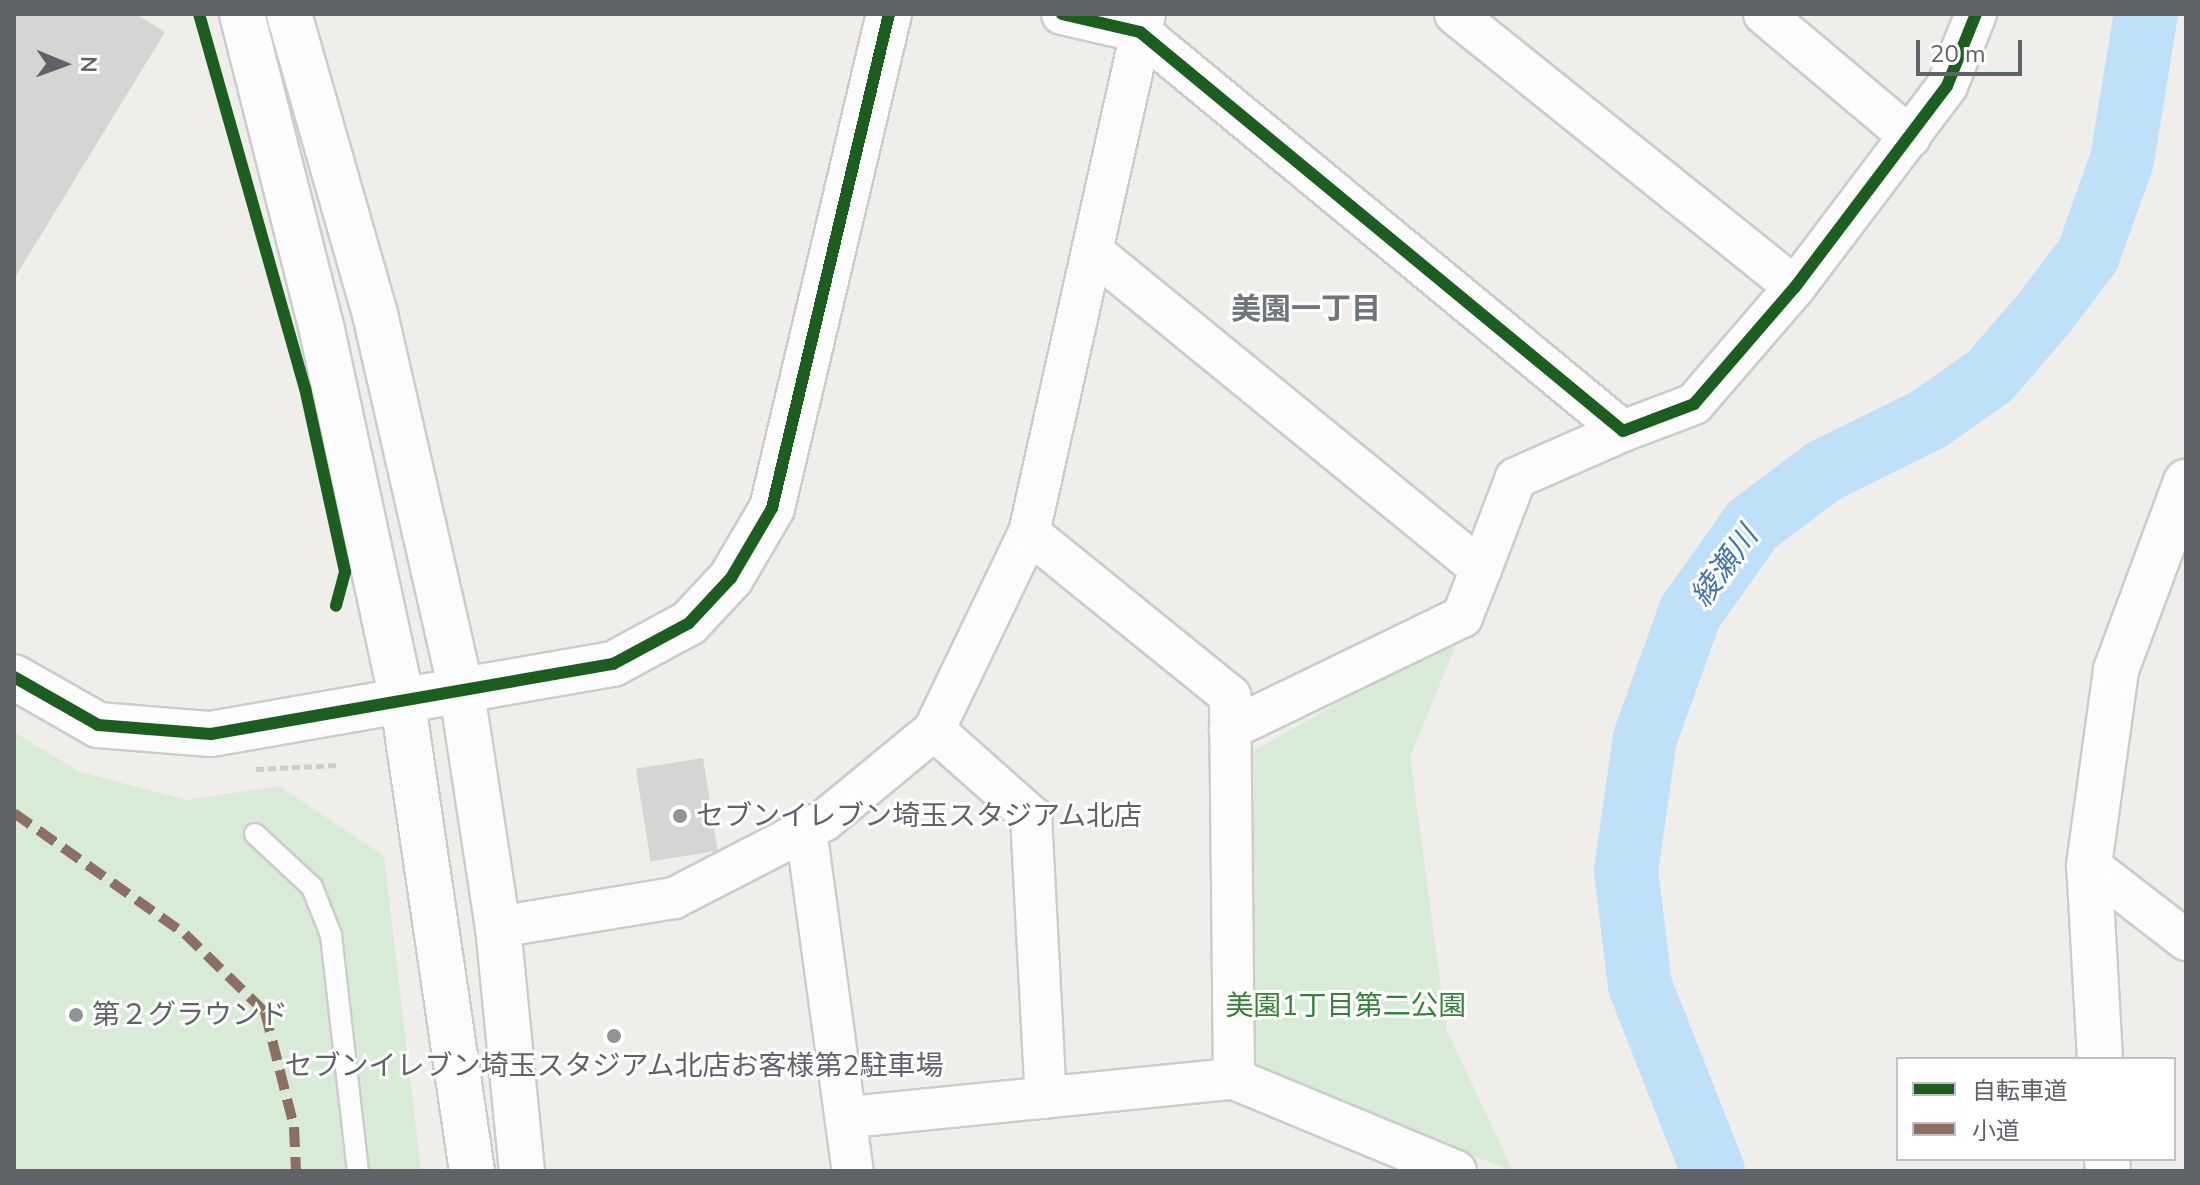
<!DOCTYPE html>
<html>
<head>
<meta charset="utf-8">
<style>
	body { margin:0 }
	#map { position:relative; width:2200px; height:1185px; overflow:hidden; background:#efeeea; font-family:"Nunito Sans","Noto Sans JP",sans-serif }
	div>[style] { position:absolute }
	.green>* { inset:0; background:#d8ebd6 }
	.river>* { height:64px; margin:-32px; padding:0 32px; transform-origin:32px; border-radius:32px; background:#bfe0f9 }
	.building>* { inset:0; background:#d6d5d3; transform-origin:0 0 }
	.path>* { height:5px; margin-top:-2.5px; transform-origin:0; background:repeating-linear-gradient(90deg,#cacfcc 0 8px,transparent 0 12px) }
	.roads { filter:drop-shadow(2px 0 #cbcccc) drop-shadow(-2px 0 #cbcccc) drop-shadow(0 2px #cbcccc) drop-shadow(0 -2px #cbcccc) }
	.lane>* { height:20px; margin:-10px; padding:0 10px; transform-origin:10px; border-radius:10px; background:#fdfcfc }
	.street>* { height:40px; margin:-20px; padding:0 20px; transform-origin:20px; border-radius:20px; background:#fdfcfc }
	.secondary>* { height:44px; margin:-22px; padding:0 22px; transform-origin:22px; border-radius:22px; background:#fdfcfc }
	.quiet>* { height:10px; margin-top:-5px; transform-origin:0; background:repeating-linear-gradient(90deg,#8d6e63 0 20px,transparent 0 30px) }
	.cycleway>* { height:12px; margin:-6px; padding:0 6px; transform-origin:6px; border-radius:6px; background:#1b5e20 }
	.dots>* { width:22px; height:22px; translate:-50% -50%; box-sizing:border-box; border:4px solid #fff; border-radius:50% }
	span { translate:-50% -50%; white-space:nowrap; text-align:center; line-height:1.15; -webkit-text-stroke:6px #fff; paint-order:stroke }
	.poi-label { font-size:28px; color:#5f6368 }
	.left { translate:0 -50%; text-align:left }
	.park-label { font-size:28px; color:#348238 }
	.neighbourhood-label { font-size:30px; color:#70757a; font-weight:700 }
	.water-label { font-size:30px; color:#4174aa; font-style:italic }
	.frame { position:absolute; inset:0; border:16px solid #5f6368; pointer-events:none }
	.legend { position:absolute; left:1896px; top:1057px; width:280px; height:104px; box-sizing:border-box; background:#fff; border:2px solid #bfc1c3; margin:0; padding:10px 14px; list-style:none; font-size:24px; color:#5f6368 }
	.legend li { display:flex; align-items:center; gap:16px; height:40px }
	.legend b { width:40px; border:2px solid #bfc1c3 }
	.north { position:absolute; left:24px; top:24px; width:80px; height:80px; -webkit-text-stroke:6px #fff; paint-order:stroke; rotate:91deg; font-size:22px; font-weight:700; line-height:32px; text-align:center; color:#5f6368 }
	.north::after { content:''; display:block; margin:auto; width:28px; height:36px; background:#5f6368; clip-path:polygon(50% 0,100% 100%,50% 72%,0 100%) }
	.scale { position:absolute; left:1916px; top:40px; width:106px; height:36px; box-sizing:border-box; border:4px solid #5f6368; border-top:0; padding-left:10px; font-size:24px; line-height:28px; white-space:nowrap; color:#5f6368; -webkit-text-stroke:6px #fff; paint-order:stroke }
</style>
</head>
<body>
<div id="map">
	<div class="green">
		<div style="clip-path:polygon(1460px 635px,1410px 757px,1447px 1031px,1513px 1171px,1254px 1072px,1242px 757px)"></div>
		<div style="clip-path:polygon(14px 732px,80px 772px,188px 800px,279px 786px,384px 856px,421px 1171px,14px 1171px)"></div>
	</div>
	<div class="river">
		<div style="left:1713px;top:1171px;width:199px;rotate:-111.5deg"></div>
		<div style="left:1640px;top:986px;width:116px;rotate:-96.9deg"></div>
		<div style="left:1626px;top:871px;width:134px;rotate:-81.9deg"></div>
		<div style="left:1645px;top:738px;width:133px;rotate:-70.2deg"></div>
		<div style="left:1690px;top:613px;width:108px;rotate:-54.8deg"></div>
		<div style="left:1752px;top:525px;width:90px;rotate:-36.9deg"></div>
		<div style="left:1824px;top:471px;width:117px;rotate:-26.3deg"></div>
		<div style="left:1929px;top:419px;width:75px;rotate:-35.2deg"></div>
		<div style="left:1990px;top:376px;width:84px;rotate:-49.3deg"></div>
		<div style="left:2045px;top:312px;width:71px;rotate:-53deg"></div>
		<div style="left:2088px;top:255px;width:101px;rotate:-70.3deg"></div>
		<div style="left:2122px;top:160px;width:148px;rotate:-80.7deg"></div>
	</div>
	<div class="building">
		<div style="clip-path:polygon(14px 14px,136px 14px,165px 32px,14px 279px)"></div>
		<div style="left:703px;top:758px;width:94px;height:68px;rotate:81deg"></div>
	</div>
	<div class="path">
		<div style="left:256px;top:769px;width:82px;rotate:-2.8deg"></div>
	</div>
	<div class="roads">
		<div class="lane">
			<div style="left:255px;top:834px;width:78px;rotate:42.9deg"></div>
			<div style="left:312px;top:887px;width:52px;rotate:68.4deg"></div>
			<div style="left:331px;top:935px;width:238px;rotate:83.5deg"></div>
		</div>
		<div class="street">
			<div style="left:1062px;top:14px;width:80px;rotate:13deg"></div>
			<div style="left:1140px;top:32px;width:626px;rotate:39.56deg"></div>
			<div style="left:1623px;top:431px;width:76px;rotate:-20.8deg"></div>
			<div style="left:1694px;top:404px;width:155px;rotate:-49.2deg"></div>
			<div style="left:1795px;top:287px;width:252px;rotate:-52.9deg"></div>
			<div style="left:1947px;top:86px;width:78px;rotate:-68.1deg"></div>
			<div style="left:1455px;top:14px;width:436px;rotate:38.8deg"></div>
			<div style="left:1764px;top:14px;width:191px;rotate:40.1deg"></div>
			<div style="left:1092px;top:251px;width:502px;rotate:39.27deg"></div>
			<div style="left:1481px;top:569px;width:97px;rotate:-69deg"></div>
			<div style="left:1516px;top:478px;width:117px;rotate:-23.7deg"></div>
			<div style="left:1029px;top:533px;width:259px;rotate:39deg"></div>
			<div style="left:1230px;top:696px;width:383px;rotate:89.4deg"></div>
			<div style="left:1230px;top:729px;width:258px;rotate:-25.8deg"></div>
			<div style="left:1462px;top:617px;width:52px;rotate:-68.4deg"></div>
			<div style="left:934px;top:730px;width:130px;rotate:41.6deg"></div>
			<div style="left:1031px;top:816px;width:282px;rotate:87deg"></div>
			<div style="left:806px;top:830px;width:344px;rotate:82.2deg"></div>
			<div style="left:2089px;top:865px;width:123px;rotate:37.7deg"></div>
			<div style="left:498px;top:927px;width:178px;rotate:-9.4deg"></div>
			<div style="left:674px;top:898px;width:170px;rotate:-27.3deg"></div>
			<div style="left:825px;top:820px;width:141px;rotate:-39.5deg"></div>
			<div style="left:934px;top:730px;width:219px;rotate:-64.3deg"></div>
			<div style="left:1029px;top:533px;width:532px;rotate:-77.4deg"></div>
			<div style="left:850px;top:1117px;width:386px;rotate:-5.7deg"></div>
			<div style="left:1234px;top:1079px;width:240px;rotate:22.5deg"></div>
		</div>
		<div class="secondary">
			<div style="left:242px;top:14px;width:326px;rotate:75.8deg"></div>
			<div style="left:322px;top:330px;width:383px;rotate:77.8deg"></div>
			<div style="left:403px;top:704px;width:472px;rotate:81.6deg"></div>
			<div style="left:289px;top:14px;width:312px;rotate:74deg"></div>
			<div style="left:375px;top:314px;width:389px;rotate:77.1deg"></div>
			<div style="left:462px;top:693px;width:237px;rotate:81.3deg"></div>
			<div style="left:498px;top:927px;width:245px;rotate:84.4deg"></div>
			<div style="left:14px;top:677px;width:97px;rotate:29.7deg"></div>
			<div style="left:98px;top:725px;width:113px;rotate:4.6deg"></div>
			<div style="left:211px;top:734px;width:408px;rotate:-9.9deg"></div>
			<div style="left:613px;top:664px;width:86px;rotate:-28.3deg"></div>
			<div style="left:689px;top:623px;width:62px;rotate:-47deg"></div>
			<div style="left:731px;top:578px;width:81px;rotate:-59.6deg"></div>
			<div style="left:772px;top:508px;width:508px;rotate:-76.68deg"></div>
			<div style="left:2100px;top:1059px;width:194px;rotate:-93.2deg"></div>
			<div style="left:2089px;top:865px;width:197px;rotate:-82.1deg"></div>
			<div style="left:2116px;top:670px;width:201px;rotate:-69.6deg"></div>
			<div style="left:2107px;top:1159px;width:12px;rotate:85deg"></div>
		</div>
	</div>
	<div class="quiet">
		<div style="left:14px;top:813px;width:209px;rotate:35.3deg"></div>
		<div style="left:185px;top:934px;width:112px;rotate:44.3deg"></div>
		<div style="left:265px;top:1012px;width:119px;rotate:75.8deg"></div>
		<div style="left:294px;top:1127px;width:44px;rotate:87.4deg"></div>
	</div>
	<div class="cycleway">
		<div style="left:199px;top:14px;width:389px;rotate:74.2deg"></div>
		<div style="left:305px;top:388px;width:188px;rotate:77.7deg"></div>
		<div style="left:345px;top:572px;width:35px;rotate:105deg"></div>
		<div style="left:1062px;top:14px;width:80px;rotate:13deg"></div>
		<div style="left:1140px;top:32px;width:626px;rotate:39.56deg"></div>
		<div style="left:1623px;top:431px;width:76px;rotate:-20.8deg"></div>
		<div style="left:1694px;top:404px;width:155px;rotate:-49.2deg"></div>
		<div style="left:1795px;top:287px;width:252px;rotate:-52.9deg"></div>
		<div style="left:1947px;top:86px;width:78px;rotate:-68.1deg"></div>
		<div style="left:14px;top:677px;width:97px;rotate:29.7deg"></div>
		<div style="left:98px;top:725px;width:113px;rotate:4.6deg"></div>
		<div style="left:211px;top:734px;width:408px;rotate:-9.9deg"></div>
		<div style="left:613px;top:664px;width:86px;rotate:-28.3deg"></div>
		<div style="left:689px;top:623px;width:62px;rotate:-47deg"></div>
		<div style="left:731px;top:578px;width:81px;rotate:-59.6deg"></div>
		<div style="left:772px;top:508px;width:508px;rotate:-76.68deg"></div>
	</div>
	<div class="dots">
		<div style="left:680px;top:816px;background:#919496"></div>
		<div style="left:76px;top:1015px;background:#919496"></div>
		<div style="left:614px;top:1036px;background:#919496"></div>
	</div>
	<div class="poi-label">
		<span class="left" style="left:696px;top:816px">セブンイレブン埼玉スタジアム北店</span>
		<span class="left" style="left:92px;top:1015px">第２グラウンド</span>
		<span style="left:614px;top:1066px">セブンイレブン埼玉スタジアム北店お客様第2駐車場</span>
	</div>
	<div class="park-label">
		<span style="left:1346px;top:1006px">美園1丁目第二公園</span>
	</div>
	<div class="neighbourhood-label">
		<span style="left:1306px;top:310px">美園一丁目</span>
	</div>
	<div class="water-label">
		<span style="left:1725px;top:567px;rotate:-54deg">綾瀬川</span>
	</div>
	<div class="frame"></div>
	<ul class="legend">
	<li><b style="height:10px;background:#1b5e20"></b>自転車道</li>
	<li><b style="height:10px;background:#8d6e63"></b>小道</li>
	</ul>
	<div class="north">N</div>
	<div class="scale">20 m</div>
</div>
</body>
</html>
